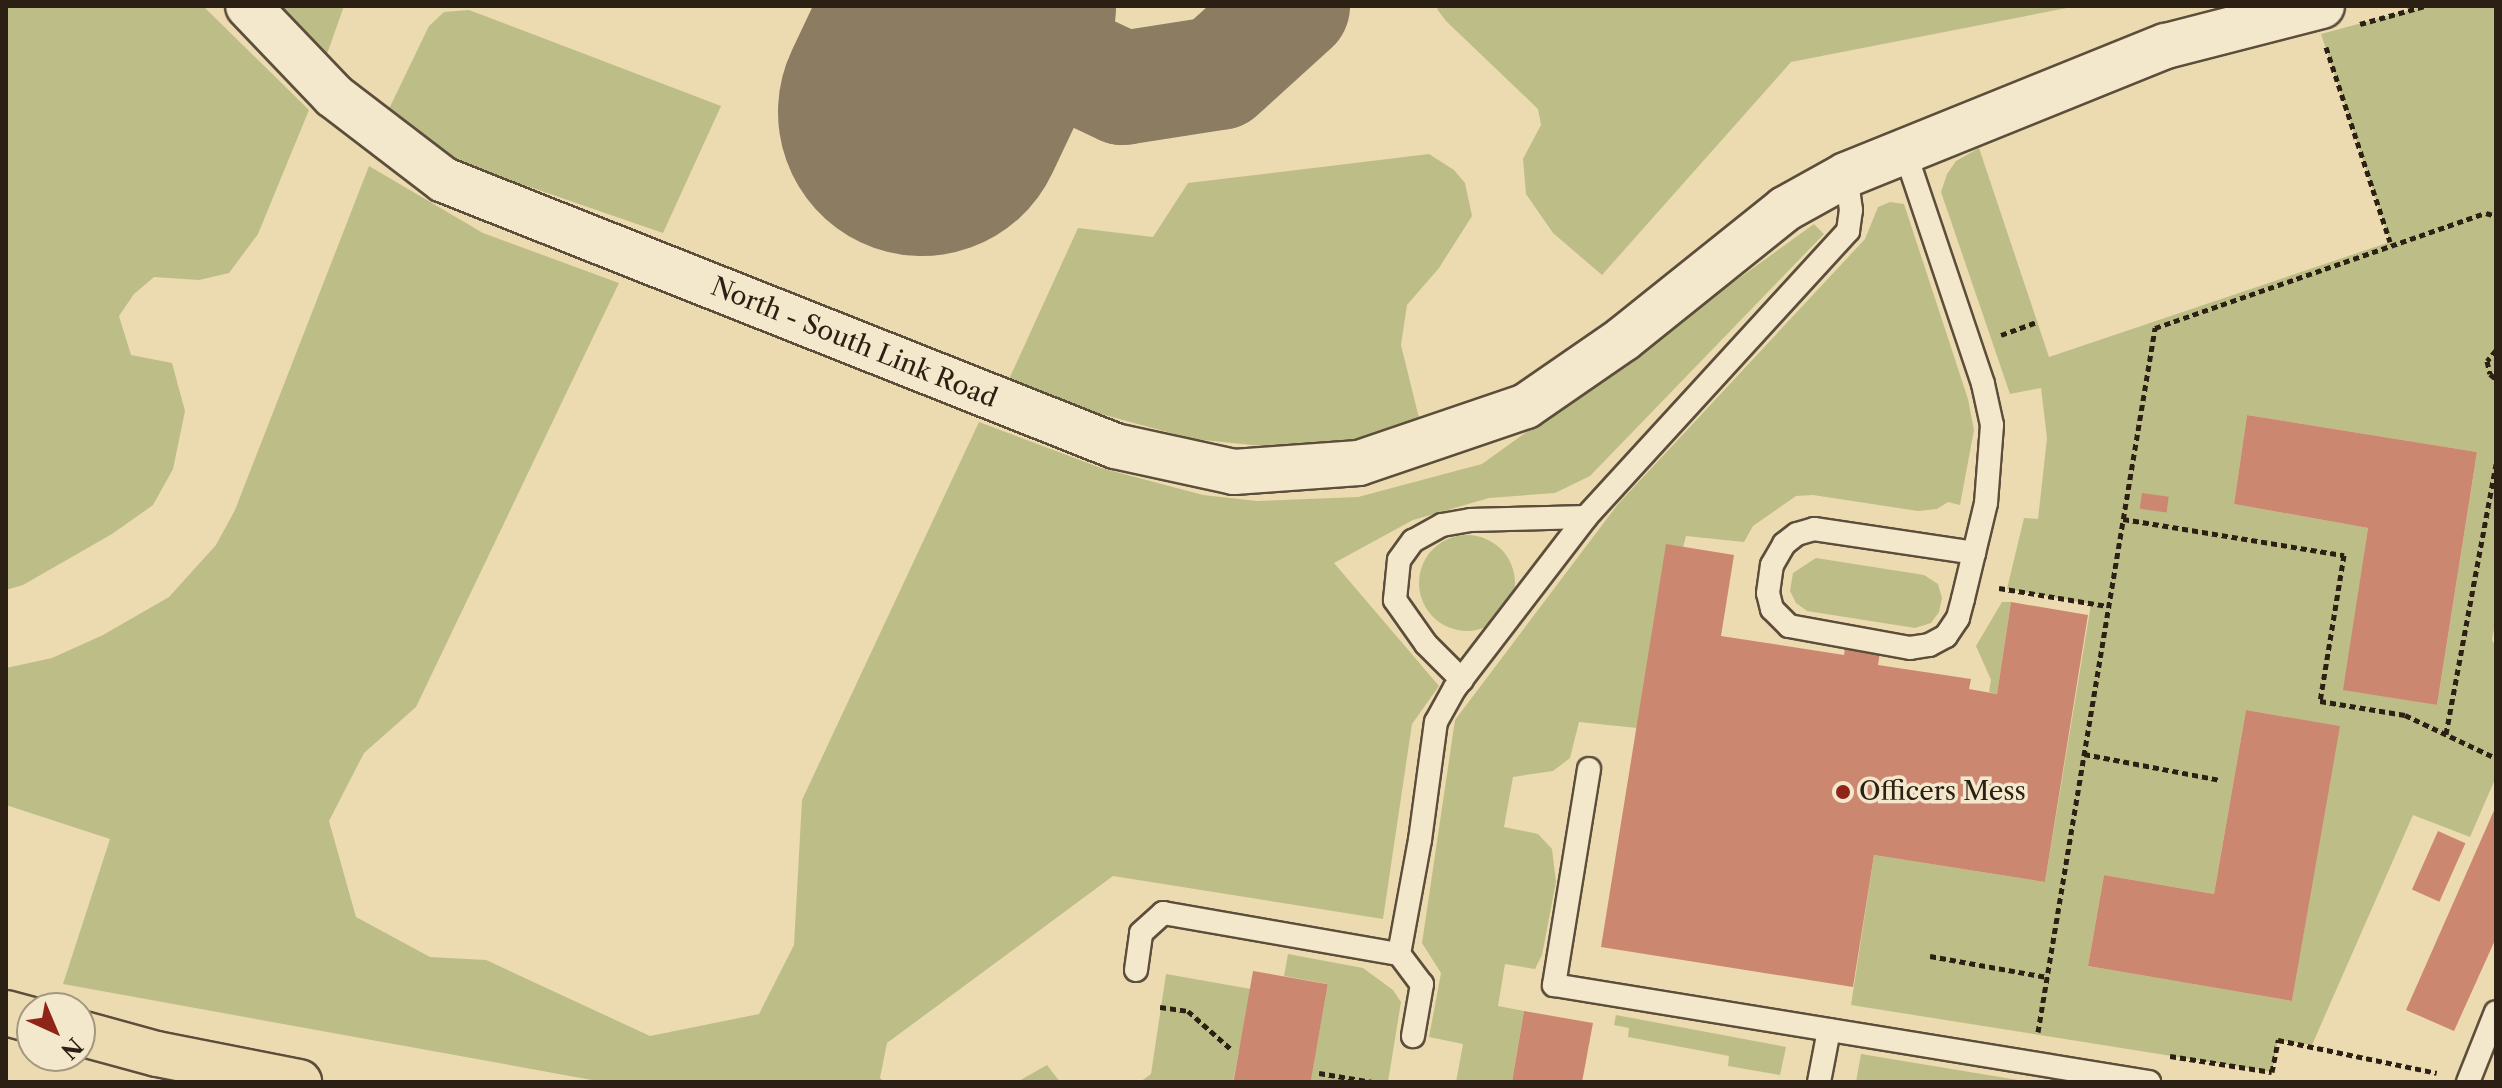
<!DOCTYPE html>
<html>
<head>
<meta charset="utf-8">
<style>
	body { margin:0 }
	#map { position:relative; width:2502px; height:1088px; overflow:hidden; background:#ecdab0; font-family:"Libre Caslon Text",serif }
	div>[style] { position:absolute }
	.green>* { inset:0; background:#bdbe87 }
	.round { border-radius:50% }
	.taxiway>* { height:114px; margin:-57px; padding:0 57px; transform-origin:57px; border-radius:57px; background:#8c7d62 }
	.runway>* { height:288px; margin:-144px; padding:0 144px; transform-origin:144px; border-radius:144px; background:#8c7d62 }
	.building>* { inset:0; background:#cc8771; transform-origin:0 0 }
	.path>* { height:5px; margin-top:-2.5px; transform-origin:0; background:repeating-linear-gradient(90deg,#2c2014 0 6px,transparent 0 10px) }
	.roads { filter:drop-shadow(2px 0 #5c4e3b) drop-shadow(-2px 0 #5c4e3b) drop-shadow(0 2px #5c4e3b) drop-shadow(0 -2px #5c4e3b) }
	.service>* { height:22px; margin:-11px; padding:0 11px; transform-origin:11px; border-radius:11px; background:#f3e7cc }
	.minor>* { height:44px; margin:-22px; padding:0 22px; transform-origin:22px; border-radius:22px; background:#f3e7cc }
	.primary>* { height:44px; margin:-22px; padding:0 22px; transform-origin:22px; border-radius:22px; background:#ecdab0 }
	.dots>* { width:22px; height:22px; translate:-50% -50%; box-sizing:border-box; border:4px solid #f3e7cc; border-radius:50% }
	span { translate:-50% -50%; white-space:nowrap; text-align:center; line-height:1.15; -webkit-text-stroke:7px #f3e7cc; paint-order:stroke }
	.street-label { font-size:26px; color:#2c2014 }
	.poi-label { font-size:26px; color:#2c2014 }
	.left { translate:0 -50%; text-align:left }
	.frame { position:absolute; inset:0; border:8px solid #2c2014; pointer-events:none }
	.north { position:absolute; left:16px; top:992px; width:80px; height:80px; box-sizing:border-box; background:#f3e7cc; border:2px solid #a39782; border-radius:50%; rotate:136deg; font-size:22px; font-weight:700; line-height:32px; text-align:center; color:#2c2014 }
	.north::after { content:''; display:block; margin:auto; width:28px; height:36px; background:#8f2418; clip-path:polygon(50% 0,100% 100%,50% 72%,0 100%) }
</style>
</head>
<body>
<div id="map">
	<div class="green">
		<div style="clip-path:polygon(6px 6px,203px 6px,309px 110px,258px 234px,229px 273px,199px 280px,154px 277px,134px 294px,119px 316px,131px 355px,172px 363px,185px 411px,173px 469px,153px 505px,112px 534px,23px 585px,6px 590px)"></div>
		<div style="clip-path:polygon(279px 6px,344px 6px,327px 54px)"></div>
		<div style="clip-path:polygon(1440px 6px,2077px 6px,1791px 62px,1602px 275px,1553px 233px,1526px 194px,1523px 159px,1541px 125px,1538px 109px,1446px 21px,1437px 9px)"></div>
		<div style="clip-path:polygon(evenodd,2425px 6px,2496px 6px,2496px 618px,2492px 640px,2496px 647px,2496px 777px,2470px 837px,2413px 815px,2312px 1045px,2278px 1040px,2272px 1072px,1851px 1005px,1874px 855px,2045px 882px,2091px 604px,2007px 589px,2024px 518px,2038px 519px,2047px 438px,2041px 388px,2010px 394px,1941px 192px,1947px 174px,1956px 161px,1979px 148px,2049px 357px,2390px 242px,2321px 34px,2425px 6px,2247px 415px,2477px 452px,2437px 705px,2344px 689px,2368px 528px,2234px 504px,2247px 415px,2425px 6px,2246px 710px,2339px 726px,2292px 1001px,2088px 966px,2104px 875px,2214px 894px,2246px 710px)"></div>
		<div style="clip-path:polygon(469px 10px,721px 106px,663px 233px,460px 163px,387px 113px,429px 26px,444px 12px)"></div>
		<div style="clip-path:polygon(1429px 154px,1454px 170px,1465px 183px,1472px 216px,1439px 268px,1407px 305px,1401px 345px,1420px 422px,1345px 442px,1272px 447px,1193px 439px,1005px 388px,1078px 228px,1153px 237px,1188px 183px)"></div>
		<div style="clip-path:polygon(369px 166px,483px 233px,619px 283px,416px 707px,364px 753px,329px 821px,356px 917px,430px 957px,486px 960px,650px 1036px,759px 1014px,794px 945px,802px 800px,979px 422px,1101px 468px,1203px 495px,1257px 501px,1358px 497px,1482px 464px,1814px 224px,1824px 234px,1590px 476px,1555px 493px,1489px 498px,1413px 520px,1334px 563px,1439px 686px,1412px 724px,1383px 919px,1113px 876px,887px 1043px,880px 1078px,885px 1082px,603px 1082px,63px 984px,110px 839px,6px 805px,6px 668px,52px 658px,103px 635px,169px 597px,216px 545px,235px 510px)"></div>
		<div style="clip-path:polygon(1890px 202px,1904px 204px,1968px 399px,1974px 430px,1960px 505px,1948px 502px,1937px 509px,1918px 511px,1813px 495px,1796px 496px,1753px 526px,1744px 542px,1686px 536px,1637px 728px,1579px 722px,1570px 758px,1553px 771px,1513px 777px,1504px 827px,1538px 834px,1552px 849px,1556px 882px,1542px 955px,1535px 969px,1505px 964px,1498px 1006px,1524px 1011px,1512px 1082px,1456px 1082px,1463px 1044px,1429px 1037px,1441px 973px,1422px 943px,1455px 720px,1618px 504px,1865px 239px,1878px 207px)"></div>
		<div class="round" style="left:1419px;top:535px;width:96px;height:96px"></div>
		<div style="clip-path:polygon(1816px 558px,1924px 575px,1938px 584px,1942px 598px,1939px 612px,1931px 623px,1915px 628px,1807px 611px,1796px 603px,1790px 591px,1793px 573px)"></div>
		<div style="clip-path:polygon(2002px 602px,2011px 602px,1997px 694px,1989px 692px,1991px 680px,1976px 646px)"></div>
		<div style="clip-path:polygon(1288px 954px,1363px 968px,1393px 990px,1401px 1002px,1388px 1082px,1310px 1082px,1328px 984px,1284px 976px)"></div>
		<div style="clip-path:polygon(1166px 974px,1251px 989px,1233px 1082px,1140px 1082px,1151px 1074px)"></div>
		<div style="clip-path:polygon(1616px 1015px,1786px 1047px,1780px 1075px,1728px 1066px,1729px 1056px,1628px 1037px,1629px 1028px,1614px 1025px)"></div>
		<div style="clip-path:polygon(1861px 1054px,2030px 1082px,1856px 1082px)"></div>
		<div style="clip-path:polygon(1047px 1065px,1060px 1082px,1017px 1082px)"></div>
	</div>
	<div class="taxiway">
		<div style="left:1023px;top:6px;width:26px;rotate:65deg"></div>
		<div style="left:1034px;top:30px;width:55px;rotate:40.6deg"></div>
		<div style="left:1076px;top:66px;width:52px;rotate:25.1deg"></div>
		<div style="left:1123px;top:88px;width:97px;rotate:-8.9deg"></div>
		<div style="left:1219px;top:73px;width:100px;rotate:-42.2deg"></div>
	</div>
	<div class="runway">
		<div style="left:922px;top:112px;width:117px;rotate:-64.7deg"></div>
	</div>
	<div class="building">
		<div style="clip-path:polygon(2247px 415px,2477px 452px,2437px 705px,2343px 690px,2368px 528px,2234px 504px)"></div>
		<div style="left:2142px;top:493px;width:27px;height:16px;rotate:8deg"></div>
		<div style="clip-path:polygon(1666px 544px,1734px 555px,1721px 636px,1844px 655px,1846px 640px,1881px 646px,1878px 665px,1971px 679px,1969px 689px,1997px 694px,2011px 602px,2088px 615px,2045px 882px,1874px 855px,1853px 987px,1601px 947px)"></div>
		<div style="clip-path:polygon(2246px 710px,2340px 726px,2292px 1001px,2088px 966px,2104px 875px,2214px 894px)"></div>
		<div style="clip-path:polygon(2496px 806px,2496px 938px,2454px 1031px,2406px 1010px)"></div>
		<div style="left:2438px;top:831px;width:30px;height:64px;rotate:24deg"></div>
		<div style="left:1253px;top:971px;width:76px;height:113px;rotate:10deg"></div>
		<div style="clip-path:polygon(1524px 1011px,1593px 1023px,1582px 1082px,1512px 1082px)"></div>
	</div>
	<div class="path">
		<div style="left:2360px;top:24px;width:67px;rotate:-15.5deg"></div>
		<div style="left:2326px;top:47px;width:205px;rotate:71.8deg"></div>
		<div style="left:2001px;top:335px;width:38px;rotate:-20deg"></div>
		<div style="left:2496px;top:350px;width:14px;rotate:129deg"></div>
		<div style="left:2487px;top:361px;width:13px;rotate:77deg"></div>
		<div style="left:2490px;top:374px;width:8px;rotate:40deg"></div>
		<div style="left:2123px;top:519px;width:224px;rotate:9.3deg"></div>
		<div style="left:2344px;top:555px;width:148px;rotate:99.3deg"></div>
		<div style="left:2320px;top:701px;width:86px;rotate:9.4deg"></div>
		<div style="left:2405px;top:715px;width:101px;rotate:25.3deg"></div>
		<div style="left:1999px;top:588px;width:110px;rotate:9.4deg"></div>
		<div style="left:2446px;top:734px;width:275px;rotate:-79.5deg"></div>
		<div style="left:2084px;top:754px;width:138px;rotate:10.8deg"></div>
		<div style="left:1930px;top:956px;width:119px;rotate:10.2deg"></div>
		<div style="left:1160px;top:1007px;width:28px;rotate:8deg"></div>
		<div style="left:1188px;top:1011px;width:59px;rotate:41.6deg"></div>
		<div style="left:2038px;top:1032px;width:714px;rotate:-80.56deg"></div>
		<div style="left:2155px;top:328px;width:350px;rotate:-19.2deg"></div>
		<div style="left:2486px;top:213px;width:10px;rotate:17deg"></div>
		<div style="left:2170px;top:1056px;width:103px;rotate:8.9deg"></div>
		<div style="left:2272px;top:1072px;width:33px;rotate:-79deg"></div>
		<div style="left:2278px;top:1040px;width:162px;rotate:11.7deg"></div>
		<div style="left:1319px;top:1073px;width:54px;rotate:9.6deg"></div>
	</div>
	<div class="roads">
		<div class="service">
			<div style="left:1904px;top:149px;width:248px;rotate:71.4deg"></div>
			<div style="left:1983px;top:384px;width:42px;rotate:77.6deg"></div>
			<div style="left:1992px;top:425px;width:78px;rotate:94.4deg"></div>
			<div style="left:1986px;top:503px;width:99px;rotate:103.5deg"></div>
			<div style="left:1963px;top:599px;width:20px;rotate:105deg"></div>
			<div style="left:1958px;top:618px;width:22px;rotate:124deg"></div>
			<div style="left:1946px;top:636px;width:19px;rotate:152deg"></div>
			<div style="left:1929px;top:645px;width:19px;rotate:171deg"></div>
			<div style="left:1910px;top:648px;width:123px;rotate:-169.7deg"></div>
			<div style="left:1789px;top:626px;width:24px;rotate:-135deg"></div>
			<div style="left:1772px;top:609px;width:16px;rotate:-104deg"></div>
			<div style="left:1768px;top:593px;width:28px;rotate:-82deg"></div>
			<div style="left:1772px;top:565px;width:24px;rotate:-60deg"></div>
			<div style="left:1784px;top:544px;width:16px;rotate:-38deg"></div>
			<div style="left:1797px;top:534px;width:18px;rotate:-16deg"></div>
			<div style="left:1814px;top:529px;width:162px;rotate:8.5deg"></div>
			<div style="left:1462px;top:680px;width:51px;rotate:-135deg"></div>
			<div style="left:1426px;top:644px;width:54px;rotate:-125.2deg"></div>
			<div style="left:1395px;top:600px;width:40px;rotate:-84.3deg"></div>
			<div style="left:1399px;top:560px;width:24px;rotate:-54deg"></div>
			<div style="left:1413px;top:541px;width:33px;rotate:-29deg"></div>
			<div style="left:1442px;top:525px;width:29px;rotate:-10deg"></div>
			<div style="left:1471px;top:520px;width:115px;rotate:-1.5deg"></div>
			<div style="left:1589px;top:769px;width:219px;rotate:99.2deg"></div>
			<div style="left:1554px;top:985px;width:603px;rotate:9.26deg"></div>
			<div style="left:1399px;top:954px;width:38px;rotate:53deg"></div>
			<div style="left:1422px;top:984px;width:53px;rotate:99.8deg"></div>
			<div style="left:1136px;top:970px;width:37px;rotate:-82deg"></div>
			<div style="left:1141px;top:933px;width:30px;rotate:-42deg"></div>
			<div style="left:1163px;top:913px;width:240px;rotate:9.9deg"></div>
			<div style="left:1399px;top:954px;width:116px;rotate:-79.6deg"></div>
			<div style="left:1420px;top:840px;width:119px;rotate:-82.3deg"></div>
			<div style="left:1436px;top:722px;width:39px;rotate:-61deg"></div>
			<div style="left:1455px;top:688px;width:215px;rotate:-52.5deg"></div>
			<div style="left:1586px;top:517px;width:388px;rotate:-47.5deg"></div>
			<div style="left:1848px;top:231px;width:21px;rotate:-82deg"></div>
			<div style="left:1851px;top:210px;width:35px;rotate:-98deg"></div>
			<div style="left:1819px;top:1082px;width:53px;rotate:-79.1deg"></div>
			<div style="left:2468px;top:1082px;width:75px;rotate:-68.2deg"></div>
		</div>
		<div class="minor">
			<div style="left:248px;top:6px;width:124px;rotate:46.3deg"></div>
			<div style="left:334px;top:96px;width:138px;rotate:37.4deg"></div>
			<div style="left:444px;top:180px;width:722px;rotate:21.62deg"></div>
			<div style="left:1115px;top:446px;width:122px;rotate:12.3deg"></div>
			<div style="left:1234px;top:472px;width:125px;rotate:-4.1deg"></div>
			<div style="left:1359px;top:463px;width:176px;rotate:-18.8deg"></div>
			<div style="left:1526px;top:406px;width:118px;rotate:-34.6deg"></div>
			<div style="left:1623px;top:339px;width:208px;rotate:-38.7deg"></div>
			<div style="left:1785px;top:209px;width:70px;rotate:-29.1deg"></div>
			<div style="left:1846px;top:175px;width:345px;rotate:-22deg"></div>
			<div style="left:2166px;top:46px;width:161px;rotate:-14.4deg"></div>
		</div>
		<div class="primary">
			<div style="left:6px;top:1013px;width:27px;rotate:15deg"></div>
			<div style="left:80px;top:1033px;width:80px;rotate:15.3deg"></div>
			<div style="left:157px;top:1054px;width:145px;rotate:11.2deg"></div>
		</div>
	</div>
	<div class="dots">
		<div style="left:1843px;top:792px;background:#8f2418"></div>
	</div>
	<div class="street-label">
		<span style="left:854px;top:343px;rotate:22deg">North - South Link Road</span>
	</div>
	<div class="poi-label">
		<span class="left" style="left:1859px;top:792px">Officers Mess</span>
	</div>
	<div class="frame"></div>
	<div class="north">N</div>
</div>
</body>
</html>
